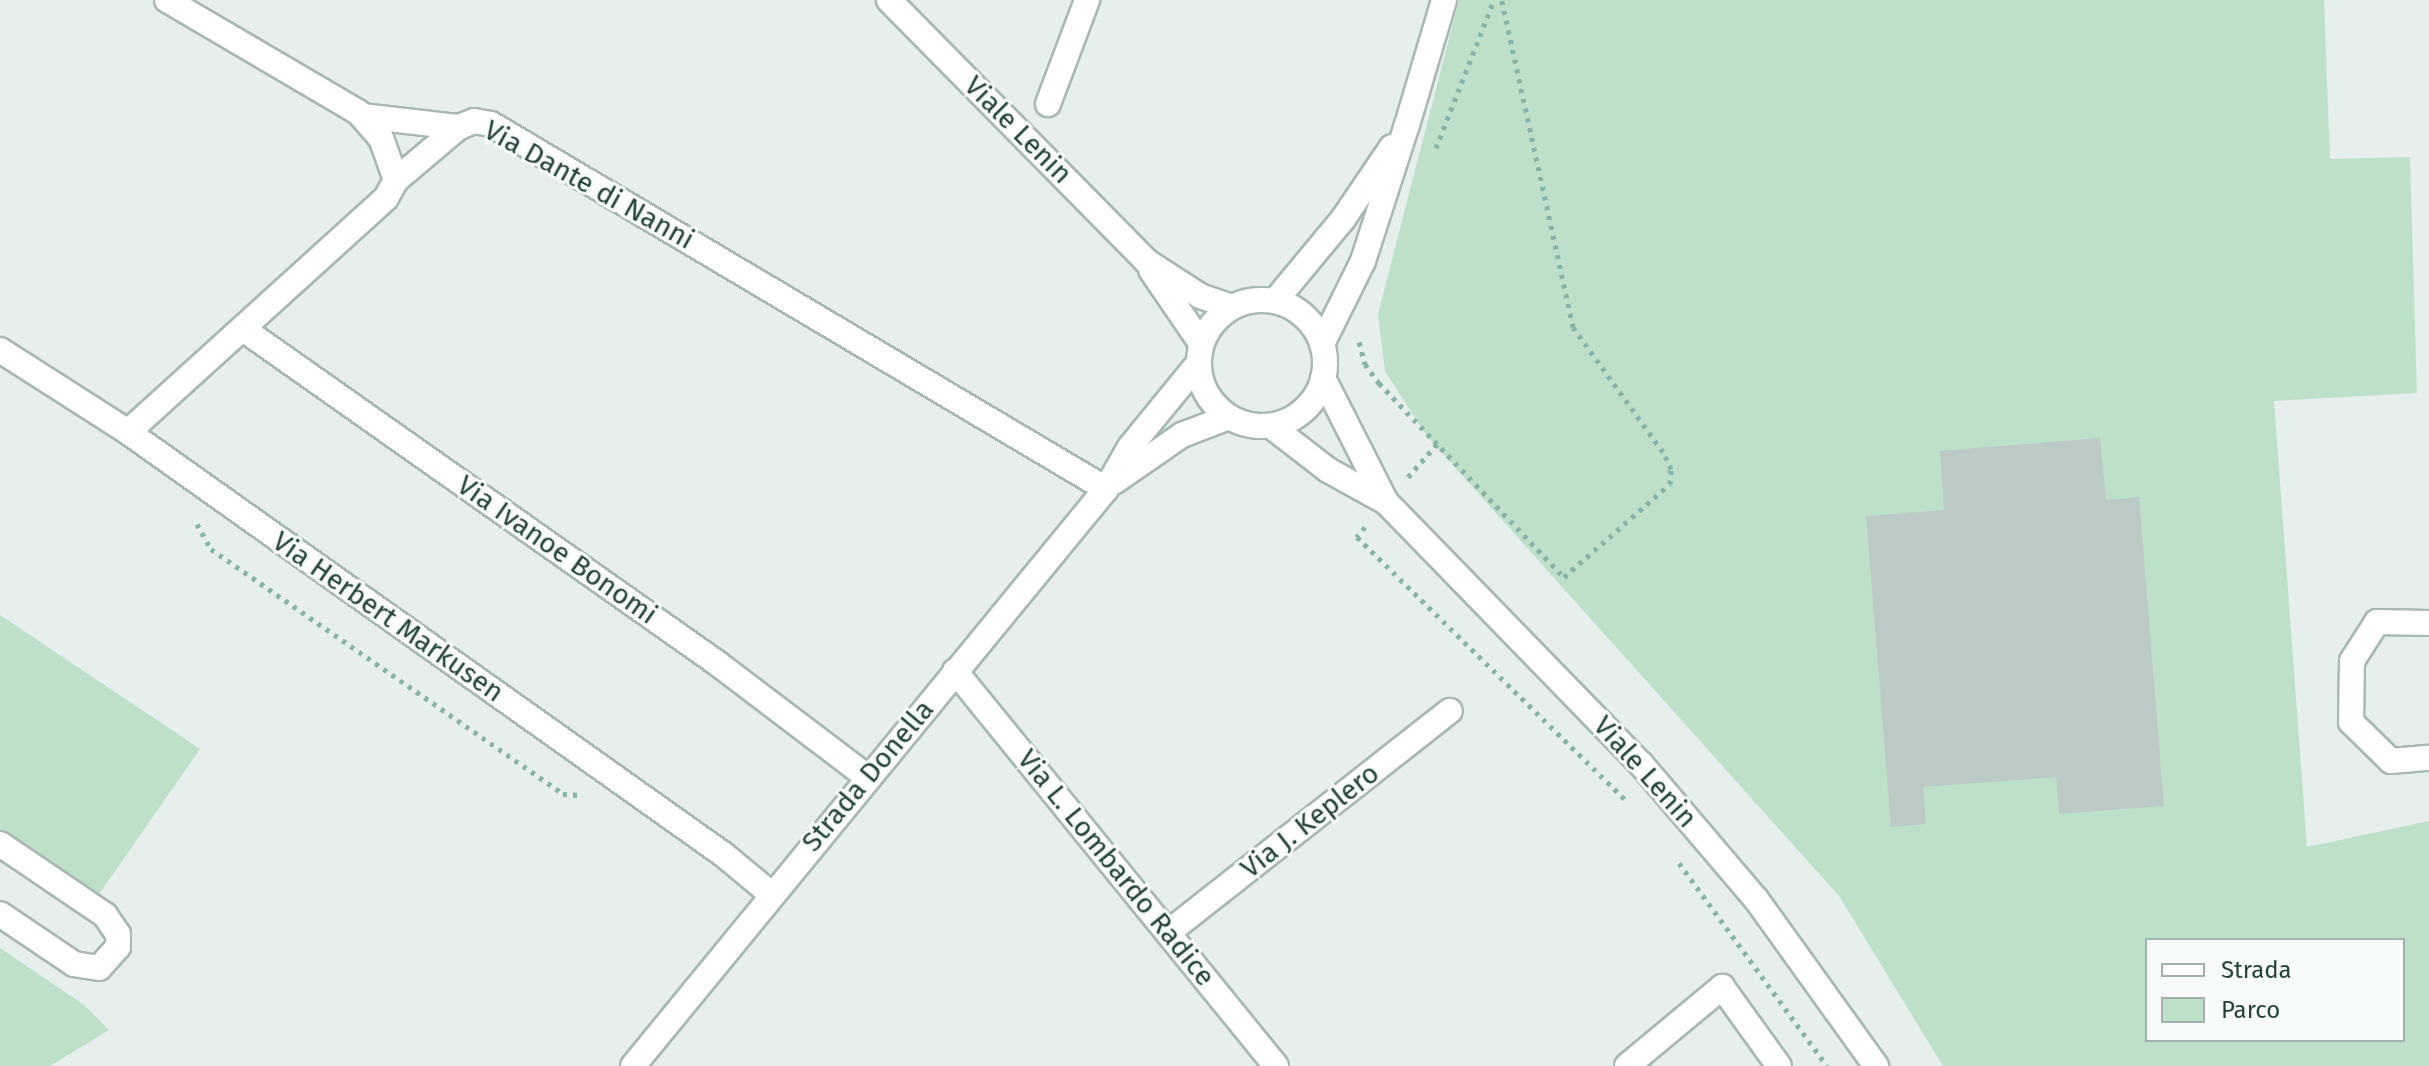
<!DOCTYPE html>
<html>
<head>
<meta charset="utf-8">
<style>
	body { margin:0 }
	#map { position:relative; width:2429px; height:1066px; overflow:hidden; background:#e6efeb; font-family:"Fira Sans",sans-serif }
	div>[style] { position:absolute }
	.green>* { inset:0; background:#bfe0c8 }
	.building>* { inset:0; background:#bbcac4 }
	.path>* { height:5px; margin-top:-2.5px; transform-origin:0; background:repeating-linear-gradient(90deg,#86b3a5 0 4px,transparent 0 10px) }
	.roads { filter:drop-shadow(2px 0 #a8b8b2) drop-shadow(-2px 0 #a8b8b2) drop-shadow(0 2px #a8b8b2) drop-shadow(0 -2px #a8b8b2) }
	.lane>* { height:24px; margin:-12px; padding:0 12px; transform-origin:12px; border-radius:12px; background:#fff }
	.street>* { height:24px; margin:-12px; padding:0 12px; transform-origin:12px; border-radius:12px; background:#fff }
	.secondary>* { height:24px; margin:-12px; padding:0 12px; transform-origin:12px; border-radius:12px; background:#fff }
	.secondary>.ring { margin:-12px; padding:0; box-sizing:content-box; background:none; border:24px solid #fff; border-radius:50% }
	span { translate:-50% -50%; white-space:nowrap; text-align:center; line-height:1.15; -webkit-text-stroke:6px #f7fbf9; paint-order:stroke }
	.street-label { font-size:28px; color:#24423a }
	.legend { position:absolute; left:2145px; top:938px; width:260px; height:104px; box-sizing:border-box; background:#f7fbf9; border:2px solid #a3b1ad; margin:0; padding:10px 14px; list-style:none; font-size:24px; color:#24423a }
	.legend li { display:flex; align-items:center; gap:16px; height:40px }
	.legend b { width:40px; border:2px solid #a3b1ad }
</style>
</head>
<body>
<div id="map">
	<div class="green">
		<div style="clip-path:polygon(evenodd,1459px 0,2324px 0,2330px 159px,2410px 157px,2417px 393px,2274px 401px,2307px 847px,2429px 821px,2429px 1066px,1943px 1066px,1839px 896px,1426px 435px,1385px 371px,1378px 314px,1459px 0,2147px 940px,2403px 940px,2403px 1040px,2147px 1040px,2147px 940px)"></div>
		<div style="clip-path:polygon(0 615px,200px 749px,97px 897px,0 830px)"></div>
		<div style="clip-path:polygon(0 948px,84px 1005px,109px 1030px,50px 1066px,0 1066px)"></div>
	</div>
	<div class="building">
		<div style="clip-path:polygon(2100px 438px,2106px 500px,2139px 497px,2164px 806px,2059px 814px,2056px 777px,1923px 787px,1926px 824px,1891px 827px,1866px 516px,1944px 510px,1940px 451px)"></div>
	</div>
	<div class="path">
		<div style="left:1436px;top:148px;width:159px;rotate:-68.6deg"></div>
		<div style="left:1359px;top:342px;width:23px;rotate:75deg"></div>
		<div style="left:1365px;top:364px;width:24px;rotate:54deg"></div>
		<div style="left:1379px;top:383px;width:268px;rotate:46.4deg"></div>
		<div style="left:1564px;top:577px;width:141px;rotate:-41.3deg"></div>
		<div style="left:1670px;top:484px;width:15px;rotate:-86deg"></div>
		<div style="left:1671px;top:469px;width:19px;rotate:-115deg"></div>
		<div style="left:1663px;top:452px;width:154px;rotate:-125.8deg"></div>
		<div style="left:1573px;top:327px;width:335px;rotate:-102.3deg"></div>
		<div style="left:1408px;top:477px;width:45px;rotate:-48.6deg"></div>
		<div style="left:197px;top:524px;width:29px;rotate:61deg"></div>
		<div style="left:211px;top:549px;width:429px;rotate:34.8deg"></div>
		<div style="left:563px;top:794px;width:19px;rotate:3deg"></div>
		<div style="left:1365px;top:527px;width:13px;rotate:129deg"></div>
		<div style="left:1357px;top:537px;width:376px;rotate:44.4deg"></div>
		<div style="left:1679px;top:863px;width:251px;rotate:53.9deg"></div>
	</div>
	<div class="roads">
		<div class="lane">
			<div style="left:2429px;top:623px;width:52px;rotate:-178.9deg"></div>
			<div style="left:2377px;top:622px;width:46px;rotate:122.7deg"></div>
			<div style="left:2352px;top:661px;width:61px;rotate:90.9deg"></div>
			<div style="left:2351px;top:722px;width:56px;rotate:44.3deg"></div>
			<div style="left:2391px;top:761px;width:38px;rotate:-5deg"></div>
		</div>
		<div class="street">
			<div style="left:167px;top:0;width:221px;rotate:30.4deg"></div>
			<div style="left:358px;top:112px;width:35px;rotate:49deg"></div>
			<div style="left:381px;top:138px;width:45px;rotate:70.3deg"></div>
			<div style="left:1048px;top:104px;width:111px;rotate:-69.4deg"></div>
			<div style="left:362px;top:116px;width:98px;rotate:6.5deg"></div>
			<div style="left:1275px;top:301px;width:107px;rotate:-50.3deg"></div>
			<div style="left:1343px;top:219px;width:87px;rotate:-55.8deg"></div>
			<div style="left:243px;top:329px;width:580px;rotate:35.17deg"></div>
			<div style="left:717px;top:663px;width:188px;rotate:37.2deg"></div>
			<div style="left:1322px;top:344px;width:93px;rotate:-63.7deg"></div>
			<div style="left:1363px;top:261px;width:143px;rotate:-72.1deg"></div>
			<div style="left:0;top:350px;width:152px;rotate:32.6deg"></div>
			<div style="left:128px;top:432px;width:731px;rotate:35.36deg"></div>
			<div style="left:724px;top:855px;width:60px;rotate:39.6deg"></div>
			<div style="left:128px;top:432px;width:348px;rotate:-42.2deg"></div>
			<div style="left:386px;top:198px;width:21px;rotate:-61deg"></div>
			<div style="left:396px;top:180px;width:82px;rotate:-40.1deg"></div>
			<div style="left:459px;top:127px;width:16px;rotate:-22deg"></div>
			<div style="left:474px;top:121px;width:17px;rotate:10deg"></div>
			<div style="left:491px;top:124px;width:715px;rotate:30.69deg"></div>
			<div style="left:1114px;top:482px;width:83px;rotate:-34.7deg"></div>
			<div style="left:1182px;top:435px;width:50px;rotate:-21deg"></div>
			<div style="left:1106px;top:489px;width:48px;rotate:-60.3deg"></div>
			<div style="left:1130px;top:447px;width:107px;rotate:-50.7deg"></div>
			<div style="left:955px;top:671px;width:509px;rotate:50.9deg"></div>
			<div style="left:0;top:844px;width:127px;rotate:34.1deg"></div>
			<div style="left:105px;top:915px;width:23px;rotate:56deg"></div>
			<div style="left:118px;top:934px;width:13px;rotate:90deg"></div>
			<div style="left:118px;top:947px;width:28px;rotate:132deg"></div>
			<div style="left:99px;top:968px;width:25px;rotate:-171deg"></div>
			<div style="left:74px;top:964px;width:89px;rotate:-146deg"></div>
			<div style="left:1170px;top:931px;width:356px;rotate:-38.2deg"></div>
			<div style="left:1627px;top:1066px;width:124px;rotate:-39.7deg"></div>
			<div style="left:1722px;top:987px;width:97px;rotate:54.2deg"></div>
		</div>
		<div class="secondary">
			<div style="left:889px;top:0;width:366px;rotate:45.4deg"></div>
			<div style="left:1146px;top:261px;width:64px;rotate:32.9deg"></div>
			<div style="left:1200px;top:296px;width:34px;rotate:19deg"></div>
			<div style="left:1407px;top:125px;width:130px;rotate:-73.5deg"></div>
			<div style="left:1151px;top:270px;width:88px;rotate:55.6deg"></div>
			<div class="ring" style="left:1199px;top:300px;width:102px;height:102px"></div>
			<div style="left:1323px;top:378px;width:139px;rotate:63.1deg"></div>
			<div style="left:1271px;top:426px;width:72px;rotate:37.7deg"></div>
			<div style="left:1328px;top:470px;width:66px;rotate:28.9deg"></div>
			<div style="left:1386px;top:502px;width:366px;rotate:45.8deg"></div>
			<div style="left:1641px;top:764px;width:177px;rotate:49.6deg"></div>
			<div style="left:1756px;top:899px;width:206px;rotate:54.3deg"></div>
			<div style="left:633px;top:1066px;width:746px;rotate:-50.66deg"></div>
		</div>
	</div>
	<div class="street-label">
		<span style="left:1018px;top:130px;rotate:45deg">Viale Lenin</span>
		<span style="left:589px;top:185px;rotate:29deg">Via Dante di Nanni</span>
		<span style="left:557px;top:550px;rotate:35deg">Via Ivanoe Bonomi</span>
		<span style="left:388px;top:617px;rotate:35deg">Via Herbert Markusen</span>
		<span style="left:1645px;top:772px;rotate:48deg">Viale Lenin</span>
		<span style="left:868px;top:776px;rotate:-50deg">Strada Donella</span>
		<span style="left:1310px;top:821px;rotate:-38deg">Via J. Keplero</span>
		<span style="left:1116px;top:868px;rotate:51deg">Via L. Lombardo Radice</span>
	</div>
	<ul class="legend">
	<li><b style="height:10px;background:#fff"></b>Strada</li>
	<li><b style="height:22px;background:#bfe0c8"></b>Parco</li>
	</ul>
</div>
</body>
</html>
